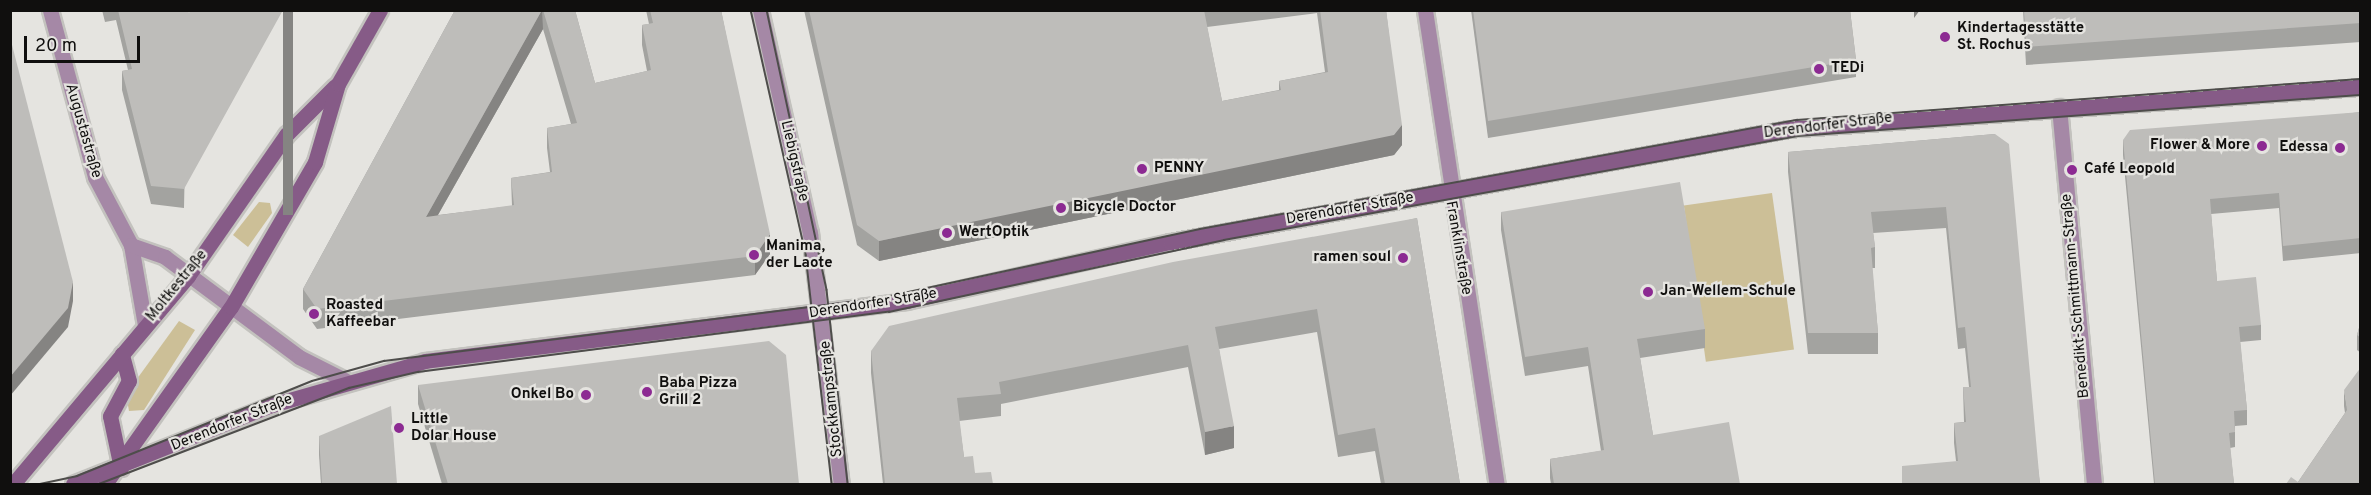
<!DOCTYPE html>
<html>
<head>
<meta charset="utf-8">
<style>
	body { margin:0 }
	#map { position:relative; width:2371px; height:495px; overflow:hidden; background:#e5e4e0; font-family:Overpass,sans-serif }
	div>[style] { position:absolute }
	.green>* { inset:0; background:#ccbf97; transform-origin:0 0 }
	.roads { filter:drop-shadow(2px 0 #c3c2be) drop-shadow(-2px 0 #c3c2be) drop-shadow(0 2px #c3c2be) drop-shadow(0 -2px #c3c2be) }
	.street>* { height:15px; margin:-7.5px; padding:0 7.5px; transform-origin:7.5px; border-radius:7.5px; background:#a588a6 }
	.secondary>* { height:15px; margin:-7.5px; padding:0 7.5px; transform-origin:7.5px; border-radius:7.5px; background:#865b87 }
	.tram>* { height:1.5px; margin:-0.75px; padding:0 0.75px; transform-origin:0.75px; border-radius:0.75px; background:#4e4d4b }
	.wall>* { inset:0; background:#a3a3a0 }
	.shaded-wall>* { inset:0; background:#858482; transform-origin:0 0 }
	.building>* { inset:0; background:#bebdba }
	.dots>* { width:16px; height:16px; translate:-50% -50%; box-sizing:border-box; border:3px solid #e5e4e0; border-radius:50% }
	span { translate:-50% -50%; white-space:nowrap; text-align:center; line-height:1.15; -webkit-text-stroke:4.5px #e5e4e0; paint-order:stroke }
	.poi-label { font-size:15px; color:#100f0e; font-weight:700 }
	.left { translate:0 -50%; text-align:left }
	.right { translate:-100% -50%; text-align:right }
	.street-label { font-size:15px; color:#100f0e }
	.frame { position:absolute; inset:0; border:12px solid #100f0e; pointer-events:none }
	.scale { position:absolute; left:24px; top:36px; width:116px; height:27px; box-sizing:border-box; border:3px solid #100f0e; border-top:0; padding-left:8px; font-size:18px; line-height:21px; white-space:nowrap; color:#100f0e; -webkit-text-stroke:4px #e5e4e0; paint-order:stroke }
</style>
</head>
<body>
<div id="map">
	<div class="green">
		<div style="left:1772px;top:193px;width:158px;height:89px;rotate:82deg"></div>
		<div style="clip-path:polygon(259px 202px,270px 203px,272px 213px,248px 247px,233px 235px)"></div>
		<div style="clip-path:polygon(179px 321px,195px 330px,144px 410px,129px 411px,126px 394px)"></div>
	</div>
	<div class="roads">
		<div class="street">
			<div style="left:50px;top:10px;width:173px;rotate:74.9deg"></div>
			<div style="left:95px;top:177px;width:77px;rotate:62.1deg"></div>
			<div style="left:131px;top:245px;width:81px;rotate:80.1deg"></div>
			<div style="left:760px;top:10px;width:229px;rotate:77.4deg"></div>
			<div style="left:810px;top:233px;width:253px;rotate:83deg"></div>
			<div style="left:1425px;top:10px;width:479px;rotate:81.4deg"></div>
			<div style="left:2059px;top:107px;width:379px;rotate:84.7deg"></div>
			<div style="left:131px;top:245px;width:36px;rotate:19deg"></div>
			<div style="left:165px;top:257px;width:167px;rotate:36.7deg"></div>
			<div style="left:299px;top:357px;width:51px;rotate:26.6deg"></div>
		</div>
		<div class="secondary">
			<div style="left:121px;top:468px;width:53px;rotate:-101.9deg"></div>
			<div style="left:110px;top:416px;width:40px;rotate:-62deg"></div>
			<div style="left:129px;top:381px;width:28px;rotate:-105deg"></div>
			<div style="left:13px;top:484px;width:272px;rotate:-49.9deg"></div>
			<div style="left:188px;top:276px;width:172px;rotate:-55.2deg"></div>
			<div style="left:286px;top:135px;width:69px;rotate:-45deg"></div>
			<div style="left:73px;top:484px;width:214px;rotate:-21.7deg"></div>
			<div style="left:272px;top:405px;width:159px;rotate:-16deg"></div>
			<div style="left:425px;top:361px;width:485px;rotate:-7.1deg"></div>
			<div style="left:906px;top:301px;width:271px;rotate:-12.6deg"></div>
			<div style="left:1170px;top:242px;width:628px;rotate:-10.36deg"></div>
			<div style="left:1788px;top:129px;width:574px;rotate:-4.2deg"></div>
			<div style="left:105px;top:484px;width:217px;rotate:-54.6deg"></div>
			<div style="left:231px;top:307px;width:168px;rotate:-59.9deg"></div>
			<div style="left:315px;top:162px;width:81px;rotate:-73.6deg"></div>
			<div style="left:338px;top:84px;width:85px;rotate:-60.4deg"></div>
		</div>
	</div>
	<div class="tram">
		<div style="left:751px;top:10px;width:251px;rotate:77.3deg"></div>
		<div style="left:806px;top:255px;width:230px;rotate:83.5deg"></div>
		<div style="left:767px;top:10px;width:286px;rotate:77.9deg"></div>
		<div style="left:827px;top:290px;width:195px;rotate:83.8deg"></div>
		<div style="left:40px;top:484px;width:38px;rotate:-12deg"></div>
		<div style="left:77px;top:476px;width:253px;rotate:-22deg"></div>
		<div style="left:312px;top:381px;width:75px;rotate:-15.5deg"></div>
		<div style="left:384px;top:361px;width:501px;rotate:-7.22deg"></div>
		<div style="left:881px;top:298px;width:326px;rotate:-12.2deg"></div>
		<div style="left:1200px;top:229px;width:607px;rotate:-10.35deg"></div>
		<div style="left:1797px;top:120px;width:564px;rotate:-4.17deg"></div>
		<div style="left:99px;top:484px;width:268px;rotate:-21deg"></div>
		<div style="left:349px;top:388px;width:71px;rotate:-13.1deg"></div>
		<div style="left:418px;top:372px;width:475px;rotate:-7.3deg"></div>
		<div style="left:889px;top:312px;width:343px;rotate:-12.1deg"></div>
		<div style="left:1224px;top:240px;width:583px;rotate:-10.27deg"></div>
		<div style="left:1798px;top:136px;width:563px;rotate:-4.17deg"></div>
	</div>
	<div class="wall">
		<div style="clip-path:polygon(102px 10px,188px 10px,184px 208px,151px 204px,122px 90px,122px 71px,128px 70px,116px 20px,105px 22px)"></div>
		<div style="clip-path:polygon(evenodd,455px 10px,575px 10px,595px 83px,647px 71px,642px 45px,642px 25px,649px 24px,646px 10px,721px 10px,770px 254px,755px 275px,317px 329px,303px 309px,303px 289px,455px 10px,543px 29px,571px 124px,547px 128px,547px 148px,550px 172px,511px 178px,512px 206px,438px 215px,543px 29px)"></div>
		<div style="clip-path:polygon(evenodd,804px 10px,1386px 10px,1402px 145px,1394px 155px,879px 261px,857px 245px,804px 10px,1317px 13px,1325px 72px,1279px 81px,1279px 90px,1222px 101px,1207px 27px,1317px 13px)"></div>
		<div style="clip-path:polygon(1471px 10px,1850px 10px,1856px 60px,1856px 77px,1488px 138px)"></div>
		<div style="clip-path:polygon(2023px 10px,2361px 10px,2361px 42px,2026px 65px)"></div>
		<div style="clip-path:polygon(2361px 112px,2361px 253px,2283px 261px,2279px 208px,2211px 214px,2217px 281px,2261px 325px,2261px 340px,2240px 342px,2247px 410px,2247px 425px,2235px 426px,2235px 447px,2230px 448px,2234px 484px,2154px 484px,2123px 155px,2123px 140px)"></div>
		<div style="clip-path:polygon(1995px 134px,2040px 484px,1956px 461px,1954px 443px,1954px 423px,1964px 422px,1963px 387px,1969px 387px,1965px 348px,1958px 349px,1946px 228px,1873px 233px,1875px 247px,1875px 268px,1872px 268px,1878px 333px,1878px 354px,1808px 354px,1788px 172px,1788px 152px)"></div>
		<div style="clip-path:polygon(1501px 212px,1705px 329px,1705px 348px,1640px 358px,1653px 435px,1740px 484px,1551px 484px,1550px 478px,1550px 459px,1601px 451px,1588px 366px,1525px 376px,1501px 230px)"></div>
		<div style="clip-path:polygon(1417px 218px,1460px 484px,1381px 484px,1375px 451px,1338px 457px,1317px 332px,1219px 349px,1234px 448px,1205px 455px,1188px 367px,1001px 404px,1001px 416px,959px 421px,964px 457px,975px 473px,993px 484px,883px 484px,871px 373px,871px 351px)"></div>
		<div style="clip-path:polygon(2361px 321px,2361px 353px,2357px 350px,2357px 335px)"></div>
		<div style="clip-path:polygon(418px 385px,799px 484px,442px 484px,418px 404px)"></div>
		<div style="clip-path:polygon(2344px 390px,2361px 484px,2298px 482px,2345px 413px,2344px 406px)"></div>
		<div style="clip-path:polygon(319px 436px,397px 484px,321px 484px,319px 455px)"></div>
	</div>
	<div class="shaded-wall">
		<div style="left:283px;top:10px;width:10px;height:205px"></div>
		<div style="clip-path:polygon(542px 10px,543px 29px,426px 236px,426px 217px)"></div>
		<div style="clip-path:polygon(1914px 10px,1920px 10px,1914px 18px)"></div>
		<div style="clip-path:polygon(1402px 125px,1402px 145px,1394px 155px,879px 261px,879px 241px)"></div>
		<div style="clip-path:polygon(770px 234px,770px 254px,755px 275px,755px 256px)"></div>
		<div style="clip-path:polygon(73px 282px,73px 301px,68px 327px,10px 396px,10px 377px)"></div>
		<div style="clip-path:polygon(1234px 426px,1234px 448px,1205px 455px,1205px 432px)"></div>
	</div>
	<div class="building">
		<div style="clip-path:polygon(118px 10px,188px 10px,189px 13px,190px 10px,283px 10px,184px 189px,151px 186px,122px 71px,132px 69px)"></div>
		<div style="clip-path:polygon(455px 10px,542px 10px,426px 217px,514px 205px,511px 178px,552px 172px,547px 128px,577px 123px,543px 10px,575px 10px,595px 83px,651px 70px,642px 25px,653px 23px,650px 10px,721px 10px,770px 234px,755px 256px,317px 309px,303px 289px)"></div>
		<div style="clip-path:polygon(809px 10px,1204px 10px,1222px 101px,1281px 90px,1279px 81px,1328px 72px,1320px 10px,1386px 10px,1402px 125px,1394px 135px,879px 241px,857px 225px)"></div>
		<div style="clip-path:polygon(1473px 10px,1850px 10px,1856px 60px,1488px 121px)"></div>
		<div style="clip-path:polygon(2024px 10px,2361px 10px,2361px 23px,2026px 47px)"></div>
		<div style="clip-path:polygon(10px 37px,73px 282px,68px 308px,10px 377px)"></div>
		<div style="clip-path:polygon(2361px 112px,2361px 238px,2283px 246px,2279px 193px,2210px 199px,2217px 281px,2256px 277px,2261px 325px,2239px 327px,2247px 410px,2234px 411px,2235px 432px,2229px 433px,2234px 484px,2155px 484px,2123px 140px,2130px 130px)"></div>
		<div style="clip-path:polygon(1995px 134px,2009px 144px,2040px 484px,1902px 484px,1902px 466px,1958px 461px,1954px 423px,1966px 422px,1963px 387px,1971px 387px,1965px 327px,1958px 328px,1946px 207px,1871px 212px,1875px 247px,1871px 248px,1878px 333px,1808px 333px,1788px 152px)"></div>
		<div style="clip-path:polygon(1680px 182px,1705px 329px,1637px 339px,1653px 435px,1729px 422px,1740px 484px,1554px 484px,1550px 459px,1604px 450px,1588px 347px,1525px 357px,1501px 212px)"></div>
		<div style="clip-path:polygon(1417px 218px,1460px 484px,1385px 484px,1375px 428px,1338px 435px,1317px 309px,1215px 327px,1234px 426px,1205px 432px,1188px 345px,999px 382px,1001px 394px,957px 398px,964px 457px,973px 456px,975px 473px,991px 472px,993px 484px,885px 484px,871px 351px,889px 326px,1173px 262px)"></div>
		<div style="clip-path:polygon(2361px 321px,2361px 338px,2357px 335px)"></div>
		<div style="clip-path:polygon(769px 341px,786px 355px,799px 484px,448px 484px,418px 385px)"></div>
		<div style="clip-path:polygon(2361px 367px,2361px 484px,2286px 484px,2291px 477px,2298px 482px,2347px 410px,2344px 390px)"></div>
		<div style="clip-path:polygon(391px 406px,397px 484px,322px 484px,319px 436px)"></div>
	</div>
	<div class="dots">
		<div style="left:1945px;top:37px;background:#8c2a92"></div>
		<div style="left:1819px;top:69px;background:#8c2a92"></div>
		<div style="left:2262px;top:146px;background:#8c2a92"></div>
		<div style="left:2340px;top:148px;background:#8c2a92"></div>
		<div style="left:1142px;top:169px;background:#8c2a92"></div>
		<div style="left:2072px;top:170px;background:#8c2a92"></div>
		<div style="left:1061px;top:208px;background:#8c2a92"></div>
		<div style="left:947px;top:233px;background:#8c2a92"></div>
		<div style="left:754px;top:255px;background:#8c2a92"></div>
		<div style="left:1403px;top:258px;background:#8c2a92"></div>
		<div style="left:1648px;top:292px;background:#8c2a92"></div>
		<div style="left:314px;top:314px;background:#8c2a92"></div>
		<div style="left:647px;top:392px;background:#8c2a92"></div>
		<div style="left:586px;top:395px;background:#8c2a92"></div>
		<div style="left:399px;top:428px;background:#8c2a92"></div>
	</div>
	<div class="poi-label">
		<span class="left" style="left:1957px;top:37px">Kindertagesstätte<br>St. Rochus</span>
		<span class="left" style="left:1831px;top:69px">TEDi</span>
		<span class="right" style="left:2250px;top:146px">Flower &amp; More</span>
		<span class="right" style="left:2328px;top:148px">Edessa</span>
		<span class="left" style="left:1154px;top:169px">PENNY</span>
		<span class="left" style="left:2084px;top:170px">Café Leopold</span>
		<span class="left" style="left:1073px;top:208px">Bicycle Doctor</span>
		<span class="left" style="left:959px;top:233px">WertOptik</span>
		<span class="left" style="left:766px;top:255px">Manima,<br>der Laote</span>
		<span class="right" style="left:1391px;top:258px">ramen soul</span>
		<span class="left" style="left:1660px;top:292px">Jan-Wellem-Schule</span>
		<span class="left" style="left:326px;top:314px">Roasted<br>Kaffeebar</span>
		<span class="left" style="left:659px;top:392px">Baba Pizza<br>Grill 2</span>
		<span class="right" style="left:574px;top:395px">Onkel Bo</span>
		<span class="left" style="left:411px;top:428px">Little<br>Dolar House</span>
	</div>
	<div class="street-label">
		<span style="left:1828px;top:126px;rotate:-7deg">Derendorfer Straße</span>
		<span style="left:83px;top:131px;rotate:74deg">Augustastraße</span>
		<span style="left:794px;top:161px;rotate:77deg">Liebigstraße</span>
		<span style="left:1350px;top:209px;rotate:-10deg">Derendorfer Straße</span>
		<span style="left:1458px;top:248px;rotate:80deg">Franklinstraße</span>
		<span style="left:177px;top:286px;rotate:-51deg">Moltkestraße</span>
		<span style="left:2076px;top:296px;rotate:-95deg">Benedikt-Schmittmann-Straße</span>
		<span style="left:873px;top:304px;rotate:-9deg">Derendorfer Straße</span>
		<span style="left:832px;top:399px;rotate:-96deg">Stockkampstraße</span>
		<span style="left:232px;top:423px;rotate:-22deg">Derendorfer Straße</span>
	</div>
	<div class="frame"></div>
	<div class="scale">20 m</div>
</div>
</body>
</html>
